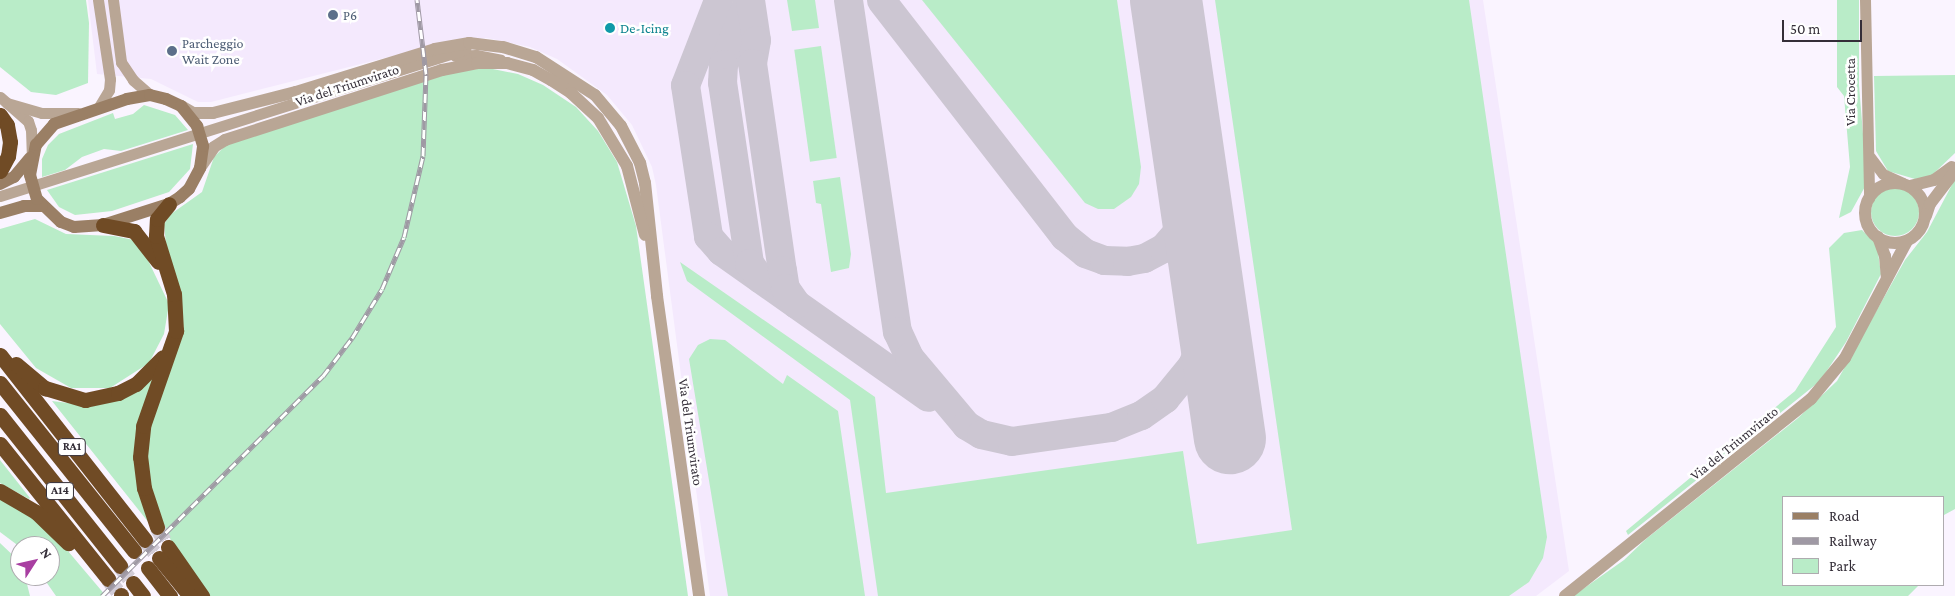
<!DOCTYPE html>
<html>
<head>
<meta charset="utf-8">
<style>
	body { margin:0 }
	#map { position:relative; width:1955px; height:596px; overflow:hidden; background:#faf4ff; font-family:"Crimson Pro",serif }
	div>[style] { position:absolute }
	.built>* { inset:0; background:#f4e9fd }
	.green>* { inset:0; background:#b9ecc8; transform-origin:0 0 }
	.round { border-radius:50% }
	.taxiway>* { height:29px; margin:-14.5px; padding:0 14.5px; transform-origin:14.5px; border-radius:14.5px; background:#ccc6d2 }
	.runway>* { height:72px; margin:-36px; padding:0 36px; transform-origin:36px; border-radius:36px; background:#ccc6d2 }
	.motorway-tunnel>* { height:15px; margin-top:-7.5px; transform-origin:0; background:repeating-linear-gradient(90deg,#d2ccd7 0 15px,transparent 0 23px) }
	.minor>* { height:11px; margin:-5.5px; padding:0 5.5px; transform-origin:5.5px; border-radius:5.5px; background:#b9a695 }
	.tertiary>* { height:12px; margin:-6px; padding:0 6px; transform-origin:6px; border-radius:6px; background:#b9a695 }
	.tertiary>.ring { margin:-6px; padding:0; box-sizing:content-box; background:none; border:12px solid #b9a695; border-radius:50% }
	.secondary>* { height:12px; margin:-6px; padding:0 6px; transform-origin:6px; border-radius:6px; background:#9a7f65 }
	.motorway>* { height:15px; margin:-7.5px; padding:0 7.5px; transform-origin:7.5px; border-radius:7.5px; background:#704b25 }
	.rail>* { height:5px; margin-top:-2.5px; transform-origin:0; background:repeating-linear-gradient(90deg,#fff 0 9px,#9f99a4 0 18px); box-sizing:border-box; border-block:1px solid #9f99a4 }
	.secondary-bridge>* { height:12px; margin:-6px; padding:0 6px; transform-origin:6px; border-radius:6px; background:#9a7f65 }
	.dots>* { width:14px; height:14px; translate:-50% -50%; box-sizing:border-box; border:2px solid #fff; border-radius:50% }
	span { translate:-50% -50%; white-space:nowrap; text-align:center; line-height:1.15; -webkit-text-stroke:5px #fff; paint-order:stroke }
	.shield-label span { padding:1px 4px; background:#fff; border:1px solid; border-radius:4px; -webkit-text-stroke-width:0 }
	.shield-label { font-size:12px; color:#342e38; font-weight:700 }
	.service-label { font-size:14px; color:#4e5e75 }
	.left { translate:0 -50%; text-align:left }
	.culture-label { font-size:14px; color:#0d838f }
	.street-label { font-size:14px; color:#342e38 }
	.legend { position:absolute; left:1782px; top:496px; width:162px; height:90px; box-sizing:border-box; background:#fff; border:1px solid #aeabaf; margin:0; padding:6px 9px; list-style:none; font-size:15px; color:#342e38 }
	.legend li { display:flex; align-items:center; gap:10px; height:25px }
	.legend b { width:25px; border:1px solid #aeabaf }
	.north { position:absolute; left:10px; top:536px; width:50px; height:50px; box-sizing:border-box; background:#fff; border:1px solid #aeabaf; border-radius:50%; rotate:55deg; font-size:14px; font-weight:700; line-height:20px; text-align:center; color:#342e38 }
	.north::after { content:''; display:block; margin:auto; width:18px; height:22px; background:#a83fa1; clip-path:polygon(50% 0,100% 100%,50% 72%,0 100%) }
	.scale { position:absolute; left:1782px; top:20px; width:80px; height:22px; box-sizing:border-box; border:2px solid #342e38; border-top:0; padding-left:6px; font-size:15px; line-height:18px; white-space:nowrap; color:#342e38; -webkit-text-stroke:4px #fff; paint-order:stroke }
</style>
</head>
<body>
<div id="map">
	<div class="built">
		<div style="clip-path:polygon(88px 0,1483px 0,1569px 571px,1536px 596px,710px 596px,656px 185px,652px 167px,632px 125px,607px 95px,557px 59px,530px 47px,487px 38px,444px 43px,211px 102px,198px 102px,151px 79px,97px 74px)"></div>
	</div>
	<div class="green">
		<div style="clip-path:polygon(0 0,86px 0,89px 23px,88px 83px,56px 95px,31px 92px,0 67px)"></div>
		<div style="clip-path:polygon(787px 0,815px 0,819px 28px,792px 31px)"></div>
		<div style="clip-path:polygon(922px 0,1117px 0,1141px 167px,1139px 184px,1131px 197px,1114px 209px,1098px 209px,1085px 203px)"></div>
		<div style="clip-path:polygon(1215px 0,1469px 0,1547px 537px,1543px 558px,1529px 582px,1509px 596px,878px 596px,850px 400px,687px 281px,680px 262px,875px 397px,886px 493px,1183px 451px,1197px 544px,1292px 530px)"></div>
		<div style="clip-path:polygon(1837px 0,1859px 0,1859px 85px,1867px 183px,1851px 212px,1839px 218px,1850px 167px,1844px 96px,1837px 87px)"></div>
		<div style="left:821px;top:46px;width:113px;height:27px;rotate:82deg"></div>
		<div style="clip-path:polygon(488px 68px,518px 74px,543px 85px,576px 107px,598px 131px,617px 162px,636px 226px,688px 596px,208px 596px,173px 545px,152px 498px,146px 466px,148px 432px,176px 348px,164px 224px,171px 214px,202px 192px,214px 157px,229px 142px,457px 71px)"></div>
		<div style="clip-path:polygon(1955px 75px,1955px 153px,1930px 177px,1915px 179px,1888px 171px,1876px 151px,1874px 76px)"></div>
		<div style="clip-path:polygon(144px 105px,175px 115px,188px 130px,121px 151px,104px 149px,82px 157px,65px 170px,42px 177px,42px 159px,48px 145px,59px 134px,113px 113px,115px 119px,133px 114px)"></div>
		<div style="clip-path:polygon(193px 144px,190px 169px,169px 192px,112px 211px,75px 215px,59px 207px,47px 190px)"></div>
		<div style="clip-path:polygon(840px 177px,851px 254px,849px 268px,831px 272px,821px 204px,816px 203px,813px 181px)"></div>
		<div style="clip-path:polygon(1955px 179px,1955px 509px,1944px 515px,1944px 497px,1784px 497px,1784px 585px,1919px 585px,1908px 596px,1573px 596px,1624px 560px,1646px 539px,1798px 418px,1837px 381px,1905px 260px,1927px 232px)"></div>
		<div class="round" style="left:1871px;top:188px;width:48px;height:48px"></div>
		<div style="clip-path:polygon(35px 219px,66px 234px,114px 236px,134px 240px,146px 256px,169px 304px,164px 334px,149px 363px,110px 388px,71px 388px,36px 368px,0 324px,0 229px)"></div>
		<div style="clip-path:polygon(1862px 230px,1877px 245px,1881px 274px,1846px 342px,1820px 381px,1628px 535px,1626px 531px,1795px 391px,1836px 327px,1829px 248px,1844px 233px)"></div>
		<div style="clip-path:polygon(710px 339px,725px 340px,783px 384px,787px 375px,838px 411px,865px 596px,728px 596px,689px 359px,698px 345px)"></div>
		<div style="clip-path:polygon(155px 377px,135px 437px,149px 523px,52px 401px,92px 406px)"></div>
		<div style="clip-path:polygon(0 460px,30px 498px,29px 499px,0 483px)"></div>
		<div style="clip-path:polygon(0 498px,20px 508px,62px 544px,106px 596px,56px 596px,42px 576px,50px 576px,50px 546px,20px 547px,0 532px)"></div>
		<div style="clip-path:polygon(0 543px,20px 562px,20px 576px,25px 576px,30px 596px,0 596px)"></div>
	</div>
	<div class="taxiway">
		<div style="left:718px;top:0;width:91px;rotate:111.2deg"></div>
		<div style="left:685px;top:85px;width:153px;rotate:81.3deg"></div>
		<div style="left:708px;top:236px;width:20px;rotate:49deg"></div>
		<div style="left:721px;top:251px;width:253px;rotate:35.2deg"></div>
		<div style="left:748px;top:0;width:69px;rotate:111.3deg"></div>
		<div style="left:723px;top:64px;width:18px;rotate:93deg"></div>
		<div style="left:722px;top:82px;width:183px;rotate:81.5deg"></div>
		<div style="left:749px;top:263px;width:19px;rotate:54deg"></div>
		<div style="left:750px;top:0;width:40px;rotate:81.5deg"></div>
		<div style="left:756px;top:40px;width:23px;rotate:100deg"></div>
		<div style="left:752px;top:63px;width:209px;rotate:81.8deg"></div>
		<div style="left:782px;top:270px;width:18px;rotate:81deg"></div>
		<div style="left:785px;top:288px;width:19px;rotate:55deg"></div>
		<div style="left:848px;top:0;width:335px;rotate:81.6deg"></div>
		<div style="left:897px;top:331px;width:29px;rotate:65deg"></div>
		<div style="left:909px;top:357px;width:89px;rotate:50deg"></div>
		<div style="left:966px;top:425px;width:17px;rotate:31deg"></div>
		<div style="left:981px;top:434px;width:31px;rotate:13deg"></div>
		<div style="left:1011px;top:441px;width:101px;rotate:-8deg"></div>
		<div style="left:1111px;top:427px;width:32px;rotate:-22deg"></div>
		<div style="left:1141px;top:415px;width:29px;rotate:-35deg"></div>
		<div style="left:1165px;top:398px;width:43px;rotate:-50.7deg"></div>
		<div style="left:1192px;top:365px;width:32px;rotate:-68deg"></div>
		<div style="left:1204px;top:335px;width:42px;rotate:-83.2deg"></div>
		<div style="left:881px;top:0;width:299px;rotate:52.2deg"></div>
		<div style="left:1064px;top:236px;width:27px;rotate:39deg"></div>
		<div style="left:1085px;top:253px;width:20px;rotate:20deg"></div>
		<div style="left:1104px;top:260px;width:23px;rotate:2deg"></div>
		<div style="left:1127px;top:261px;width:17px;rotate:-10deg"></div>
		<div style="left:1144px;top:258px;width:21px;rotate:-28deg"></div>
		<div style="left:1163px;top:248px;width:38px;rotate:-49deg"></div>
		<div style="left:1188px;top:219px;width:21px;rotate:-73deg"></div>
		<div style="left:1194px;top:199px;width:13px;rotate:-94deg"></div>
	</div>
	<div class="runway">
		<div style="left:1166px;top:0;width:443px;rotate:81.7deg"></div>
	</div>
	<div class="motorway-tunnel">
		<div style="left:157px;top:527px;width:23px;rotate:61deg"></div>
		<div style="left:145px;top:540px;width:23px;rotate:52deg"></div>
		<div style="left:120px;top:566px;width:21px;rotate:53deg"></div>
		<div style="left:108px;top:579px;width:21px;rotate:51deg"></div>
	</div>
	<div class="minor">
		<div style="left:98px;top:0;width:80px;rotate:81.4deg"></div>
		<div style="left:110px;top:79px;width:11px;rotate:95deg"></div>
		<div style="left:109px;top:90px;width:21px;rotate:121deg"></div>
		<div style="left:113px;top:0;width:63px;rotate:82.6deg"></div>
		<div style="left:121px;top:62px;width:22px;rotate:56deg"></div>
		<div style="left:133px;top:80px;width:23px;rotate:41deg"></div>
		<div style="left:1865px;top:0;width:198px;rotate:88.8deg"></div>
		<div style="left:455px;top:56px;width:21px;rotate:-3deg"></div>
		<div style="left:476px;top:55px;width:25px;rotate:11deg"></div>
		<div style="left:0;top:97px;width:37px;rotate:41deg"></div>
		<div style="left:28px;top:121px;width:9px;rotate:72deg"></div>
		<div style="left:31px;top:130px;width:24px;rotate:88deg"></div>
		<div style="left:7px;top:103px;width:36px;rotate:16deg"></div>
		<div style="left:42px;top:113px;width:36px"></div>
		<div style="left:1870px;top:157px;width:21px;rotate:53deg"></div>
		<div style="left:1883px;top:174px;width:22px;rotate:24deg"></div>
		<div style="left:0;top:196px;width:488px;rotate:-17.5deg"></div>
	</div>
	<div class="tertiary">
		<div style="left:181px;top:106px;width:14px;rotate:30deg"></div>
		<div style="left:193px;top:113px;width:20px"></div>
		<div style="left:213px;top:113px;width:86px;rotate:-14.2deg"></div>
		<div style="left:296px;top:92px;width:145px;rotate:-17.2deg"></div>
		<div style="left:435px;top:49px;width:35px;rotate:-10deg"></div>
		<div style="left:469px;top:43px;width:34px;rotate:7deg"></div>
		<div style="left:503px;top:47px;width:34px;rotate:17deg"></div>
		<div style="left:536px;top:57px;width:70px;rotate:32.8deg"></div>
		<div style="left:595px;top:95px;width:40px;rotate:50deg"></div>
		<div style="left:621px;top:126px;width:42px;rotate:62.8deg"></div>
		<div style="left:640px;top:163px;width:21px;rotate:76deg"></div>
		<div style="left:645px;top:183px;width:114px;rotate:83.9deg"></div>
		<div style="left:657px;top:296px;width:303px;rotate:82deg"></div>
		<div style="left:200px;top:168px;width:25px;rotate:-56deg"></div>
		<div style="left:214px;top:147px;width:13px;rotate:-32deg"></div>
		<div style="left:225px;top:140px;width:228px;rotate:-17.9deg"></div>
		<div style="left:442px;top:70px;width:36px;rotate:-11deg"></div>
		<div style="left:477px;top:63px;width:30px"></div>
		<div style="left:507px;top:63px;width:27px;rotate:15deg"></div>
		<div style="left:533px;top:70px;width:21px;rotate:29deg"></div>
		<div style="left:551px;top:80px;width:24px;rotate:33deg"></div>
		<div style="left:571px;top:93px;width:37px;rotate:43deg"></div>
		<div style="left:598px;top:118px;width:56px;rotate:58.9deg"></div>
		<div style="left:627px;top:166px;width:71px;rotate:75.4deg"></div>
		<div class="ring" style="left:1865px;top:183px;width:48px;height:48px"></div>
		<div style="left:1910px;top:186px;width:25px;rotate:-14deg"></div>
		<div style="left:1934px;top:180px;width:22px;rotate:-36deg"></div>
		<div style="left:1926px;top:216px;width:13px;rotate:-72deg"></div>
		<div style="left:1930px;top:204px;width:41px;rotate:-52.9deg"></div>
		<div style="left:1878px;top:237px;width:20px;rotate:70deg"></div>
		<div style="left:1885px;top:256px;width:22px;rotate:85deg"></div>
		<div style="left:1565px;top:596px;width:315px;rotate:-38.7deg"></div>
		<div style="left:1811px;top:399px;width:53px;rotate:-50.3deg"></div>
		<div style="left:1845px;top:358px;width:132px;rotate:-62.1deg"></div>
	</div>
	<div class="secondary">
		<div style="left:30px;top:175px;width:31px;rotate:-79deg"></div>
		<div style="left:36px;top:145px;width:28px;rotate:-49deg"></div>
		<div style="left:54px;top:124px;width:77px;rotate:-18.9deg"></div>
		<div style="left:127px;top:99px;width:23px;rotate:-10deg"></div>
		<div style="left:150px;top:95px;width:16px;rotate:14deg"></div>
		<div style="left:166px;top:99px;width:17px;rotate:25deg"></div>
		<div style="left:181px;top:106px;width:26px;rotate:51deg"></div>
		<div style="left:0;top:184px;width:16px;rotate:-27deg"></div>
		<div style="left:14px;top:177px;width:25px;rotate:-50deg"></div>
		<div style="left:37px;top:199px;width:33px;rotate:44deg"></div>
		<div style="left:61px;top:222px;width:14px;rotate:21deg"></div>
		<div style="left:74px;top:227px;width:29px;rotate:-4deg"></div>
		<div style="left:103px;top:225px;width:69px;rotate:-17.7deg"></div>
		<div style="left:169px;top:204px;width:13px;rotate:-32deg"></div>
		<div style="left:180px;top:197px;width:12px;rotate:-42deg"></div>
		<div style="left:189px;top:189px;width:24px;rotate:-62deg"></div>
		<div style="left:200px;top:168px;width:22px;rotate:-82deg"></div>
		<div style="left:0;top:213px;width:25px;rotate:-16deg"></div>
		<div style="left:24px;top:206px;width:18px"></div>
	</div>
	<div class="motorway">
		<div style="left:0;top:115px;width:12px;rotate:55deg"></div>
		<div style="left:7px;top:125px;width:17px;rotate:80deg"></div>
		<div style="left:10px;top:142px;width:14px;rotate:98deg"></div>
		<div style="left:8px;top:156px;width:17px;rotate:118deg"></div>
		<div style="left:103px;top:225px;width:32px;rotate:11deg"></div>
		<div style="left:134px;top:231px;width:39px;rotate:52deg"></div>
		<div style="left:0;top:355px;width:235px;rotate:51.9deg"></div>
		<div style="left:16px;top:364px;width:38px;rotate:40deg"></div>
		<div style="left:45px;top:388px;width:42px;rotate:16.7deg"></div>
		<div style="left:85px;top:400px;width:34px;rotate:-12deg"></div>
		<div style="left:118px;top:393px;width:20px;rotate:-27deg"></div>
		<div style="left:136px;top:384px;width:38px;rotate:-45deg"></div>
		<div style="left:0;top:383px;width:215px;rotate:51.4deg"></div>
		<div style="left:0;top:415px;width:193px;rotate:51.5deg"></div>
		<div style="left:0;top:444px;width:173px;rotate:51.3deg"></div>
		<div style="left:0;top:491px;width:42px;rotate:30.3deg"></div>
		<div style="left:36px;top:512px;width:45px;rotate:44.1deg"></div>
		<div style="left:157px;top:527px;width:41px;rotate:-108.4deg"></div>
		<div style="left:144px;top:488px;width:31px;rotate:-97deg"></div>
		<div style="left:140px;top:457px;width:31px;rotate:-84deg"></div>
		<div style="left:143px;top:426px;width:101px;rotate:-70.8deg"></div>
		<div style="left:176px;top:331px;width:37px;rotate:-93deg"></div>
		<div style="left:174px;top:294px;width:61px;rotate:-107.2deg"></div>
		<div style="left:156px;top:236px;width:17px;rotate:-87deg"></div>
		<div style="left:157px;top:219px;width:19px;rotate:-51deg"></div>
		<div style="left:168px;top:547px;width:60px;rotate:55.2deg"></div>
		<div style="left:159px;top:558px;width:49px;rotate:50.8deg"></div>
		<div style="left:148px;top:568px;width:36px;rotate:52deg"></div>
		<div style="left:133px;top:583px;width:16px;rotate:52deg"></div>
		<div style="left:121px;top:595px;width:1px;rotate:90deg"></div>
	</div>
	<div class="rail">
		<div style="left:102px;top:596px;width:312px;rotate:-44.9deg"></div>
		<div style="left:323px;top:376px;width:48px;rotate:-52.7deg"></div>
		<div style="left:352px;top:338px;width:57px;rotate:-58.5deg"></div>
		<div style="left:382px;top:289px;width:56px;rotate:-67.1deg"></div>
		<div style="left:404px;top:237px;width:83px;rotate:-76.8deg"></div>
		<div style="left:423px;top:156px;width:82px;rotate:-87.9deg"></div>
		<div style="left:426px;top:74px;width:75px;rotate:-96.9deg"></div>
	</div>
	<div class="secondary-bridge">
		<div style="left:197px;top:126px;width:21px;rotate:73deg"></div>
		<div style="left:30px;top:175px;width:25px;rotate:74deg"></div>
	</div>
	<div class="dots">
		<div style="left:333px;top:15px;background:#5c6f8a"></div>
		<div style="left:610px;top:28px;background:#0f9aa8"></div>
		<div style="left:172px;top:51px;background:#5c6f8a"></div>
	</div>
	<div class="shield-label">
		<span style="left:72px;top:447px">RA1</span>
		<span style="left:60px;top:491px">A14</span>
	</div>
	<div class="service-label">
		<span class="left" style="left:343px;top:15px">P6</span>
		<span class="left" style="left:182px;top:51px">Parcheggio<br>Wait Zone</span>
	</div>
	<div class="culture-label">
		<span class="left" style="left:620px;top:28px">De-Icing</span>
	</div>
	<div class="street-label">
		<span style="left:347px;top:85px;rotate:-18deg">Via del Triumvirato</span>
		<span style="left:1850px;top:92px;rotate:-90deg">Via Crocetta</span>
		<span style="left:691px;top:432px;rotate:82deg">Via del Triumvirato</span>
		<span style="left:1734px;top:443px;rotate:-39deg">Via del Triumvirato</span>
	</div>
	<ul class="legend">
	<li><b style="height:6px;background:#9a7f65"></b>Road</li>
	<li><b style="height:6px;background:#9f99a4"></b>Railway</li>
	<li><b style="height:14px;background:#b9ecc8"></b>Park</li>
	</ul>
	<div class="north">N</div>
	<div class="scale">50 m</div>
</div>
</body>
</html>
